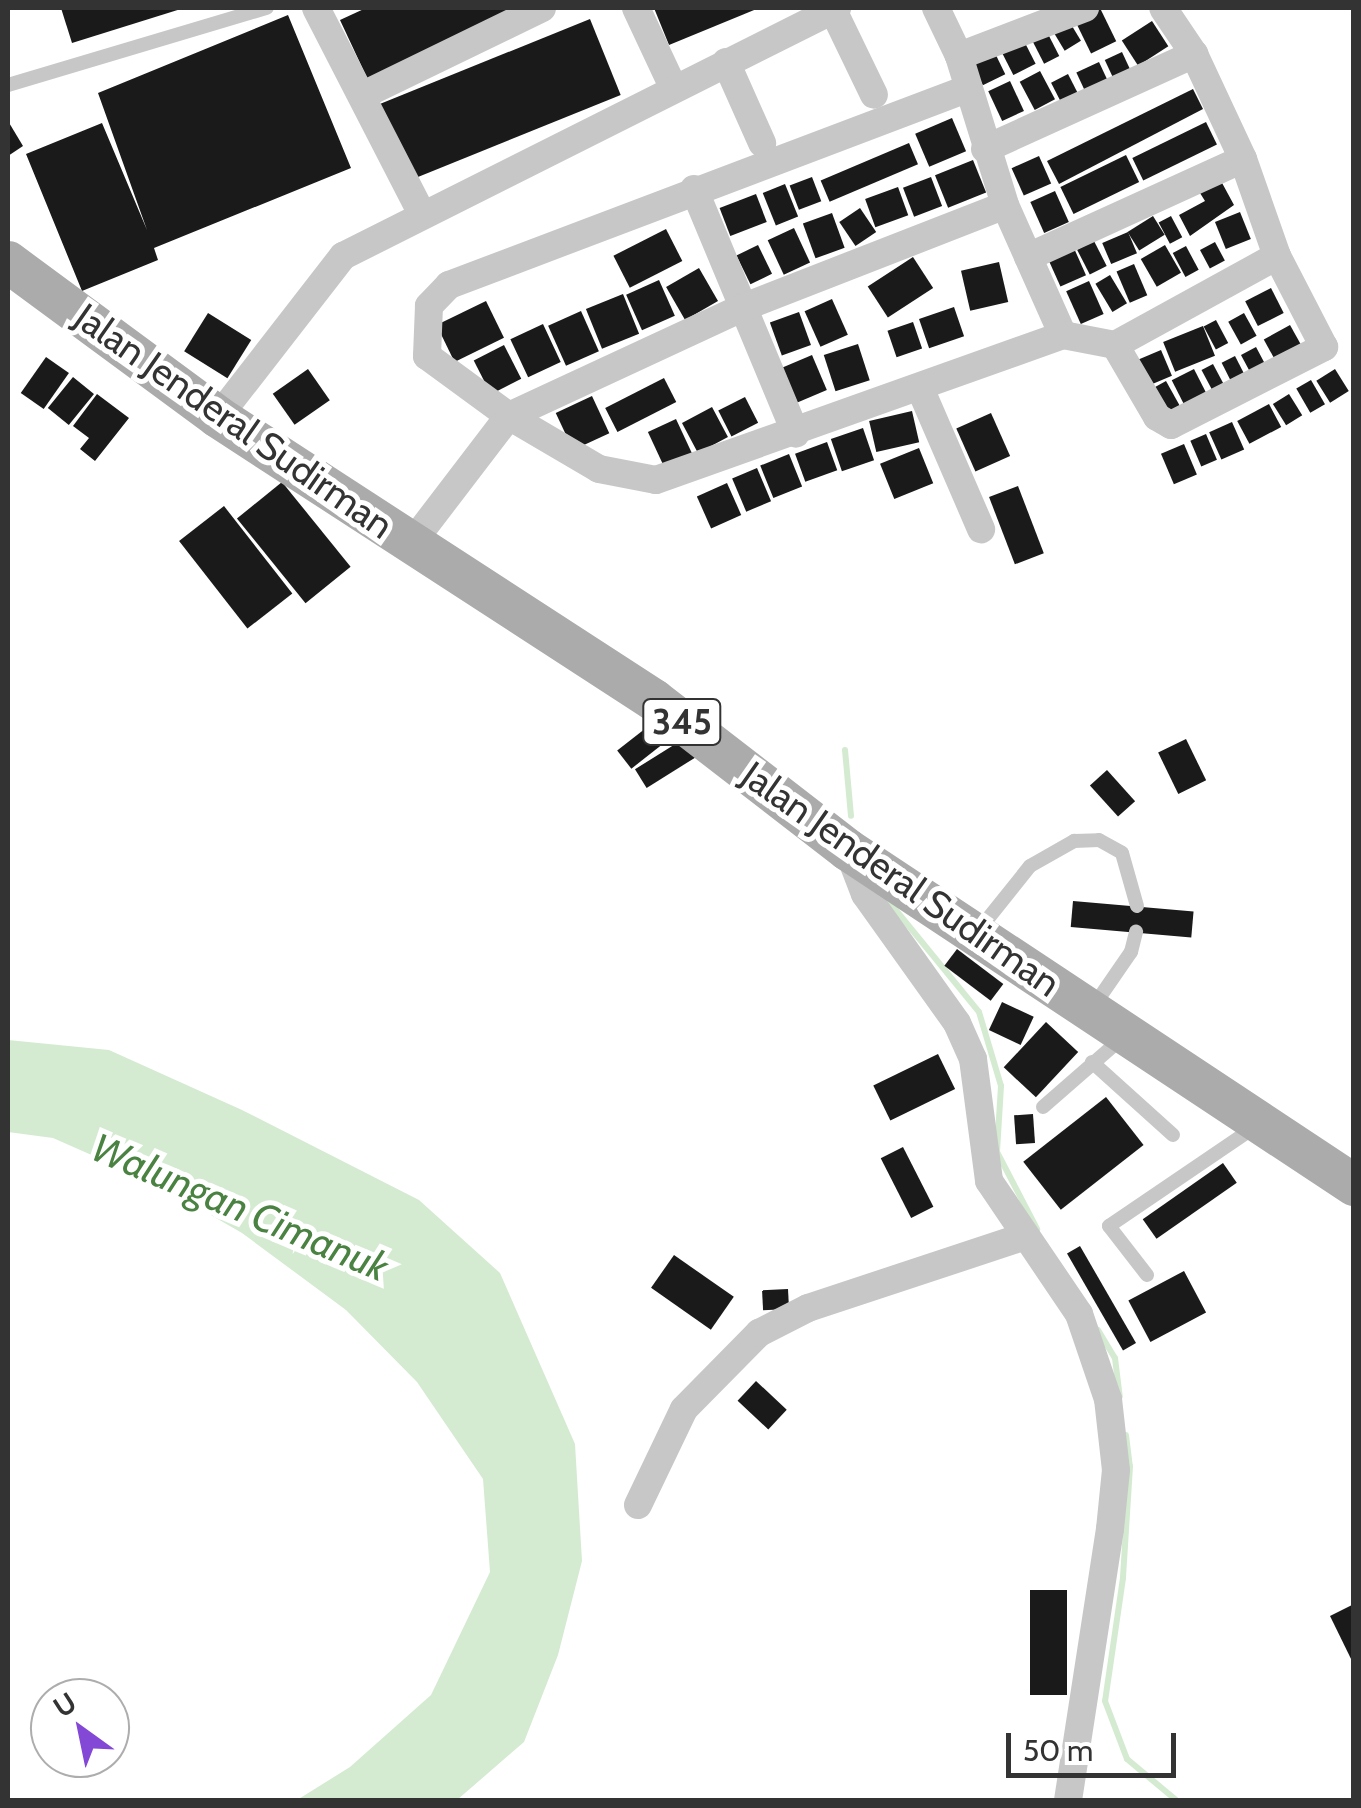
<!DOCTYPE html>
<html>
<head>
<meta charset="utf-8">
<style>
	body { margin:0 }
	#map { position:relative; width:1361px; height:1808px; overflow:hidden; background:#fff; font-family:Cabin,sans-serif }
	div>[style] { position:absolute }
	.water>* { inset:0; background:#d4ebd1 }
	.stream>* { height:6px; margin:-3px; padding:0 3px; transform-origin:3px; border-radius:3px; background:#d4ebd1 }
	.building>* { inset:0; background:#1a1a1a; transform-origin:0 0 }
	.service>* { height:14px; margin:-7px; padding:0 7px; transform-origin:7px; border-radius:7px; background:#c7c7c7 }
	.minor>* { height:28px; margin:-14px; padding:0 14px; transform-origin:14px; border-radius:14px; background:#c7c7c7 }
	.primary>* { height:42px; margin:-21px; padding:0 21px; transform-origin:21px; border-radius:21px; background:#ababab }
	span { translate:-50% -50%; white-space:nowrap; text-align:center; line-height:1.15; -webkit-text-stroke:10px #fff; paint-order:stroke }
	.shield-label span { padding:2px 8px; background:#fff; border:2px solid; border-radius:8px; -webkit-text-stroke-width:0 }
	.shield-label { font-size:35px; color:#333; font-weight:700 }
	.street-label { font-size:38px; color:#333 }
	.water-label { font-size:40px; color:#498241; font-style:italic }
	.frame { position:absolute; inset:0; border:10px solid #333; pointer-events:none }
	.north { position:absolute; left:30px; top:1678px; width:100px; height:100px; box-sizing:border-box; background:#fff; border:2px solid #adadad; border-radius:50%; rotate:327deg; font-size:28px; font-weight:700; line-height:40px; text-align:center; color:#333 }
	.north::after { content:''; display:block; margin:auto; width:35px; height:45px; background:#8448d7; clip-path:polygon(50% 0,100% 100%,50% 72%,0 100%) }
	.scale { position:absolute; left:1006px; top:1733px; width:170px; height:45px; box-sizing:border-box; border:5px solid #333; border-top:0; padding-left:12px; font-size:30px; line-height:35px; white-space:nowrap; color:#333; -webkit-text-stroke:8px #fff; paint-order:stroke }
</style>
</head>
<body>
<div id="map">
	<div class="water">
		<div style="clip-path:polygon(8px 1040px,109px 1050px,242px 1110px,419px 1200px,500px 1273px,575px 1444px,582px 1561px,558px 1655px,524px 1742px,457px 1800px,297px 1800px,350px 1767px,431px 1695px,490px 1572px,483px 1479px,417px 1382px,346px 1310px,242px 1233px,155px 1183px,53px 1138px,8px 1132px)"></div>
	</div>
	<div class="stream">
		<div style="left:845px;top:750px;width:66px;rotate:84.8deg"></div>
		<div style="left:886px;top:898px;width:147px;rotate:50.8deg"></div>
		<div style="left:979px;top:1012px;width:77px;rotate:73.4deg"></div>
		<div style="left:1001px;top:1086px;width:66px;rotate:93.5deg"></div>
		<div style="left:997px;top:1152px;width:87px;rotate:62.5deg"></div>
		<div style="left:1098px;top:1330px;width:33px;rotate:59deg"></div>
		<div style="left:1115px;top:1358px;width:39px;rotate:83deg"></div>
		<div style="left:1126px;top:1435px;width:31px;rotate:83deg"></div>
		<div style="left:1130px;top:1466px;width:112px;rotate:93.6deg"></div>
		<div style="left:1123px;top:1578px;width:124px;rotate:98.3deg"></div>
		<div style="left:1105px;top:1701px;width:62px;rotate:69.2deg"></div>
		<div style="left:1127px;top:1759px;width:64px;rotate:39.9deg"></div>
	</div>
	<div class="building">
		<div style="clip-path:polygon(61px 8px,184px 8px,72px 43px)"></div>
		<div style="clip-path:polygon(366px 8px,524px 8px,368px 80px,340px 20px)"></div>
		<div style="clip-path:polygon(654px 8px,759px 8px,669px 45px)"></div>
		<div style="left:1100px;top:8px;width:37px;height:28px;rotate:64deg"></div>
		<div style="clip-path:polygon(288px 15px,351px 168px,154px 248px,158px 260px,82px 291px,26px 154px,102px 123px,147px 230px,98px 93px)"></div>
		<div style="left:1066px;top:16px;width:29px;height:19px;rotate:59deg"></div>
		<div style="left:590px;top:19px;width:82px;height:228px;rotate:68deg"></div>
		<div style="left:1152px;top:21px;width:30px;height:36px;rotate:57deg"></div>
		<div style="left:1047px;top:32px;width:27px;height:17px;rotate:63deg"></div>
		<div style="left:1022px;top:37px;width:30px;height:25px;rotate:63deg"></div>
		<div style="left:993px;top:49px;width:28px;height:25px;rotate:64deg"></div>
		<div style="left:1122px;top:52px;width:19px;height:19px;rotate:65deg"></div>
		<div style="left:1099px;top:62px;width:19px;height:25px;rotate:65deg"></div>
		<div style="left:1040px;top:71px;width:32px;height:23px;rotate:62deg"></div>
		<div style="left:1068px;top:74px;width:27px;height:19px;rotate:63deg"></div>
		<div style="left:1010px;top:81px;width:33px;height:24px;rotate:65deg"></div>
		<div style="clip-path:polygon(1193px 89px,1203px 109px,1059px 184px,1047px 161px)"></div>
		<div style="left:952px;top:118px;width:36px;height:40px;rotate:67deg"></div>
		<div style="clip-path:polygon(8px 121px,23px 146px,8px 156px)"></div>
		<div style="left:1206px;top:122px;width:25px;height:82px;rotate:64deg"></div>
		<div style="left:909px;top:143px;width:23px;height:96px;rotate:67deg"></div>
		<div style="left:1126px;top:155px;width:30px;height:73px;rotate:64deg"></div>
		<div style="left:1039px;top:156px;width:30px;height:30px;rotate:66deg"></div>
		<div style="left:973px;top:160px;width:35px;height:41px;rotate:68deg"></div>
		<div style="left:812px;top:177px;width:26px;height:24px;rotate:69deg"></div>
		<div style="left:931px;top:177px;width:31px;height:30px;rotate:69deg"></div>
		<div style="clip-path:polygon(1221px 181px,1234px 205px,1190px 236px,1179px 215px,1205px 201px,1200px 193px)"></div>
		<div style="left:785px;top:184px;width:35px;height:24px;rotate:68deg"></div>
		<div style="left:898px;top:187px;width:30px;height:35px;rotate:70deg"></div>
		<div style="left:1055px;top:191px;width:34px;height:27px;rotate:66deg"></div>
		<div style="left:756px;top:194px;width:30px;height:39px;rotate:69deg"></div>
		<div style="left:860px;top:208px;width:29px;height:25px;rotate:56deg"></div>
		<div style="left:1240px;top:212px;width:29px;height:27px;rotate:68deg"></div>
		<div style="left:832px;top:213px;width:37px;height:31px;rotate:70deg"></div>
		<div style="left:1153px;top:216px;width:22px;height:30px;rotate:58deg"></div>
		<div style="left:1171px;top:216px;width:24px;height:14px;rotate:62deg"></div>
		<div style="left:794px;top:228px;width:38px;height:29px;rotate:65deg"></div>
		<div style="left:666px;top:229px;width:36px;height:59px;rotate:63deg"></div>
		<div style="left:1128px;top:232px;width:23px;height:28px;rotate:67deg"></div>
		<div style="left:1094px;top:241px;width:28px;height:19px;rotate:63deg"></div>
		<div style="left:1215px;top:242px;width:21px;height:17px;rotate:62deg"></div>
		<div style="left:758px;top:245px;width:32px;height:24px;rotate:64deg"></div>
		<div style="left:1165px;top:245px;width:32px;height:28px;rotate:60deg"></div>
		<div style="left:1073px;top:246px;width:32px;height:28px;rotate:66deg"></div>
		<div style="left:1186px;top:246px;width:27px;height:15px;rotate:62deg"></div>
		<div style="left:913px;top:257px;width:37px;height:54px;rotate:57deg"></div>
		<div style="left:999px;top:262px;width:41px;height:39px;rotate:77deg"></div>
		<div style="left:1134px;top:264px;width:34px;height:19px;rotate:67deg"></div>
		<div style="left:699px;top:268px;width:38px;height:38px;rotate:60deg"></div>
		<div style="left:1110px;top:275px;width:33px;height:17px;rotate:59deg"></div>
		<div style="left:659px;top:280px;width:39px;height:36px;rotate:66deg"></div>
		<div style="left:1089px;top:281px;width:36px;height:25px;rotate:66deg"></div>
		<div style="left:1271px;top:288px;width:28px;height:29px;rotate:63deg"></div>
		<div style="left:623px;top:294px;width:43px;height:40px;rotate:68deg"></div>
		<div style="left:832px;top:299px;width:39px;height:30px;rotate:66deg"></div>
		<div style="left:486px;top:301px;width:41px;height:55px;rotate:64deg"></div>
		<div style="left:954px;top:307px;width:31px;height:37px;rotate:71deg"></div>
		<div style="left:581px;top:311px;width:44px;height:36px;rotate:66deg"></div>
		<div style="left:799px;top:312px;width:35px;height:31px;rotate:70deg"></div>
		<div style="left:208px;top:313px;width:51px;height:45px;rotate:32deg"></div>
		<div style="left:1244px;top:313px;width:26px;height:18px;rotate:61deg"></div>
		<div style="left:1216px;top:320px;width:26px;height:14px;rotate:62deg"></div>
		<div style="left:913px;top:322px;width:28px;height:27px;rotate:71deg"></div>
		<div style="left:543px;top:324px;width:42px;height:36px;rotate:65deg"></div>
		<div style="left:1290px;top:325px;width:29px;height:30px;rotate:61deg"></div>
		<div style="left:1203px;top:326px;width:32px;height:43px;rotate:68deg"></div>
		<div style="left:858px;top:344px;width:38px;height:36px;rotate:72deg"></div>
		<div style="left:504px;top:345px;width:38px;height:34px;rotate:63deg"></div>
		<div style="left:1256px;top:347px;width:21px;height:17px;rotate:62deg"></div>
		<div style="left:1161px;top:350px;width:28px;height:27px;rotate:67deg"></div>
		<div style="left:812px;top:355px;width:38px;height:32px;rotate:67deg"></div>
		<div style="left:1235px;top:356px;width:22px;height:15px;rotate:63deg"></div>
		<div style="left:46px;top:357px;width:28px;height:44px;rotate:35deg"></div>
		<div style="left:1213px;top:364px;width:26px;height:13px;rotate:62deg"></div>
		<div style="left:308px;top:369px;width:38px;height:43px;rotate:55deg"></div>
		<div style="left:1194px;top:369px;width:30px;height:25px;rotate:63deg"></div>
		<div style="left:1335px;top:369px;width:26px;height:22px;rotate:58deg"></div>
		<div style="left:73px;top:377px;width:27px;height:40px;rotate:39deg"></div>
		<div style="left:664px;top:378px;width:27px;height:66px;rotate:63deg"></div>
		<div style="left:1311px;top:380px;width:28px;height:17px;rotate:60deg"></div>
		<div style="left:1166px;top:381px;width:35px;height:15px;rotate:61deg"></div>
		<div style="clip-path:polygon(97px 394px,129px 418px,95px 461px,80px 449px,89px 438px,73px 426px)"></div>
		<div style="left:1289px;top:394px;width:25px;height:19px;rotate:58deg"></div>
		<div style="left:592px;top:396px;width:41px;height:40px;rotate:65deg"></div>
		<div style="left:745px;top:397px;width:29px;height:30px;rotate:63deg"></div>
		<div style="left:1269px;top:404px;width:26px;height:36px;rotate:62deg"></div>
		<div style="left:712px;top:407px;width:34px;height:34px;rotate:62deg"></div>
		<div style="left:912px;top:411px;width:32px;height:44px;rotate:77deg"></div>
		<div style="left:991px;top:413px;width:47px;height:38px;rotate:66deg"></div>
		<div style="left:676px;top:419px;width:38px;height:31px;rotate:65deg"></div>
		<div style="left:1232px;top:422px;width:30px;height:25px;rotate:66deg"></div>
		<div style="left:863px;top:428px;width:34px;height:34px;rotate:71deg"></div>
		<div style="left:1206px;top:434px;width:28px;height:17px;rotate:67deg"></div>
		<div style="left:827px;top:442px;width:30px;height:34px;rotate:70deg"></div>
		<div style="left:1184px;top:444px;width:33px;height:25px;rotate:67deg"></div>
		<div style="left:919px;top:448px;width:38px;height:42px;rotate:68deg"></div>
		<div style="left:789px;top:454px;width:35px;height:31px;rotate:68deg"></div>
		<div style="left:757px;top:468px;width:36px;height:27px;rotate:67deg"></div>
		<div style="left:282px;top:482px;width:109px;height:58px;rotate:51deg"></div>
		<div style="left:727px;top:483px;width:35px;height:33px;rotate:66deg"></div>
		<div style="left:1018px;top:486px;width:72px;height:31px;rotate:69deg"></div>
		<div style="left:224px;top:506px;width:111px;height:57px;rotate:52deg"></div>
		<div style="left:655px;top:721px;width:23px;height:48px;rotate:52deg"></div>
		<div style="left:685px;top:738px;width:22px;height:59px;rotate:58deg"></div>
		<div style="left:1186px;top:739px;width:46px;height:31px;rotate:64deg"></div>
		<div style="left:1107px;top:770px;width:42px;height:23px;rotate:48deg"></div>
		<div style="left:1073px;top:901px;width:121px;height:26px;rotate:5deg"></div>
		<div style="left:957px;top:949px;width:58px;height:21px;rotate:37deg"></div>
		<div style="left:1002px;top:1002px;width:35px;height:31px;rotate:25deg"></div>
		<div style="left:1046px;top:1022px;width:44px;height:62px;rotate:43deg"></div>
		<div style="left:938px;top:1054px;width:39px;height:72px;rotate:64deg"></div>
		<div style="left:1106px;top:1097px;width:61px;height:105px;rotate:52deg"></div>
		<div style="left:1033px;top:1114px;width:29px;height:19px;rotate:86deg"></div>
		<div style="left:903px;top:1147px;width:67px;height:25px;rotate:63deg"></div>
		<div style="left:1223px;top:1163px;width:24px;height:98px;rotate:55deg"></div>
		<div style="left:1080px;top:1246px;width:112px;height:15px;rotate:60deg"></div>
		<div style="left:674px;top:1255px;width:73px;height:40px;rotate:35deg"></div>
		<div style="left:1184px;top:1271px;width:47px;height:63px;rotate:62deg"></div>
		<div style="left:788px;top:1289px;width:20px;height:26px;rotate:87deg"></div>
		<div style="left:756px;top:1381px;width:42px;height:27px;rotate:43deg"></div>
		<div style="left:1030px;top:1590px;width:37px;height:105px"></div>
		<div style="clip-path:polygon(1354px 1604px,1354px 1665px,1330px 1616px)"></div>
	</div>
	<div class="service">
		<div style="left:8px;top:85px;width:270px;rotate:-16.6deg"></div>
		<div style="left:978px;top:931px;width:83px;rotate:-51.3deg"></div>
		<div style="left:1030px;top:866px;width:51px;rotate:-29.6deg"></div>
		<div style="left:1074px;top:841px;width:25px;rotate:-2deg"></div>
		<div style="left:1099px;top:840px;width:26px;rotate:29deg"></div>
		<div style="left:1122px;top:853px;width:55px;rotate:74.2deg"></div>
		<div style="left:1093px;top:1007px;width:67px;rotate:-55.4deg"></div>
		<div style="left:1131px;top:952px;width:21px;rotate:-76deg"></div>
		<div style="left:1092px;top:1062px;width:109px;rotate:42deg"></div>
		<div style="left:1043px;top:1107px;width:105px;rotate:-41.1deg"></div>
		<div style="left:1147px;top:1275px;width:62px;rotate:-127.8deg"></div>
		<div style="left:1109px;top:1226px;width:178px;rotate:-34.2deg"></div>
	</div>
	<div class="minor">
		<div style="left:316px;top:8px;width:229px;rotate:62.8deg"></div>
		<div style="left:636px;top:8px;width:87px;rotate:64.9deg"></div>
		<div style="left:936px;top:8px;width:53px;rotate:64.4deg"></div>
		<div style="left:959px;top:56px;width:156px;rotate:72.8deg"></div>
		<div style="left:1005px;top:205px;width:142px;rotate:66deg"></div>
		<div style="left:833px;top:10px;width:94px;rotate:64.2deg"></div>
		<div style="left:959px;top:56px;width:135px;rotate:-20.9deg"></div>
		<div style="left:726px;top:62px;width:89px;rotate:66deg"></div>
		<div style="left:964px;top:90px;width:551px;rotate:159.26deg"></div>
		<div style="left:449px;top:285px;width:29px;rotate:134deg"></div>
		<div style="left:429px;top:306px;width:50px;rotate:92.3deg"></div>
		<div style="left:427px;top:356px;width:102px;rotate:36.2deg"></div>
		<div style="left:509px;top:416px;width:104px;rotate:30.5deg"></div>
		<div style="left:599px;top:469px;width:58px;rotate:10.9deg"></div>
		<div style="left:656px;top:480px;width:432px;rotate:-19.6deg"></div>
		<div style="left:1063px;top:335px;width:53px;rotate:10.9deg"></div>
		<div style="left:1115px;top:345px;width:185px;rotate:-28.8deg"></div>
		<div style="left:363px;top:95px;width:199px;rotate:-25.9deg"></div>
		<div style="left:985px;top:149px;width:230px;rotate:-24.4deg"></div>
		<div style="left:694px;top:189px;width:265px;rotate:67.4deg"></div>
		<div style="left:1028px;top:257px;width:236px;rotate:-24.5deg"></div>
		<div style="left:1115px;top:345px;width:83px;rotate:59.7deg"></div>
		<div style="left:1157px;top:417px;width:16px;rotate:30deg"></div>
		<div style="left:1171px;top:425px;width:172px;rotate:-27deg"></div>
		<div style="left:1324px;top:347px;width:102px;rotate:-117.3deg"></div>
		<div style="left:1277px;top:256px;width:103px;rotate:-109.3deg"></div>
		<div style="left:1243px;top:159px;width:116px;rotate:-115deg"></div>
		<div style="left:1194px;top:54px;width:55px;rotate:-124deg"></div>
		<div style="left:920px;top:388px;width:154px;rotate:66.6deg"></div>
		<div style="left:218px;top:417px;width:204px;rotate:-52.2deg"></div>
		<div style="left:343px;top:256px;width:553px;rotate:-26.66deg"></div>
		<div style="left:411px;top:544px;width:161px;rotate:-52.6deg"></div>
		<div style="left:509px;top:416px;width:259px;rotate:-24.9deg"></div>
		<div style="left:744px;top:307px;width:280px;rotate:-21.3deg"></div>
		<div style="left:848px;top:850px;width:47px;rotate:68.9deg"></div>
		<div style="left:865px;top:894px;width:158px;rotate:54.5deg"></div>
		<div style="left:957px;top:1023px;width:39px;rotate:66deg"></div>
		<div style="left:973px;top:1059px;width:123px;rotate:82.5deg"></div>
		<div style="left:989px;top:1181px;width:161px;rotate:55.9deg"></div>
		<div style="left:1079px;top:1314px;width:90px;rotate:71.2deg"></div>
		<div style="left:1108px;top:1399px;width:71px;rotate:83.6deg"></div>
		<div style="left:1116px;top:1470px;width:59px;rotate:95.8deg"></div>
		<div style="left:1110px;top:1529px;width:274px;rotate:98.8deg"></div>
		<div style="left:638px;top:1505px;width:106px;rotate:-64.4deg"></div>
		<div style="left:684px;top:1409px;width:107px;rotate:-45.4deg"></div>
		<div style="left:759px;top:1333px;width:55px;rotate:-27deg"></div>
		<div style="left:808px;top:1308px;width:226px;rotate:-18.3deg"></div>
	</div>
	<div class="primary">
		<div style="left:8px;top:262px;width:261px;rotate:36.4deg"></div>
		<div style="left:218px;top:417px;width:520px;rotate:32.99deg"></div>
		<div style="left:654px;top:700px;width:245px;rotate:37.7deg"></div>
		<div style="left:848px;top:850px;width:607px;rotate:33.51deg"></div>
	</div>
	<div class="shield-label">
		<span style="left:682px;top:722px">345</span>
	</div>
	<div class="street-label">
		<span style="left:234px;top:421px;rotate:35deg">Jalan Jenderal Sudirman</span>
		<span style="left:901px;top:879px;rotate:35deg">Jalan Jenderal Sudirman</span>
	</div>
	<div class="water-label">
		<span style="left:240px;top:1207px;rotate:23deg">Walungan Cimanuk</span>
	</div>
	<div class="frame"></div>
	<div class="north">U</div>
	<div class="scale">50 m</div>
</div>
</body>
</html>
